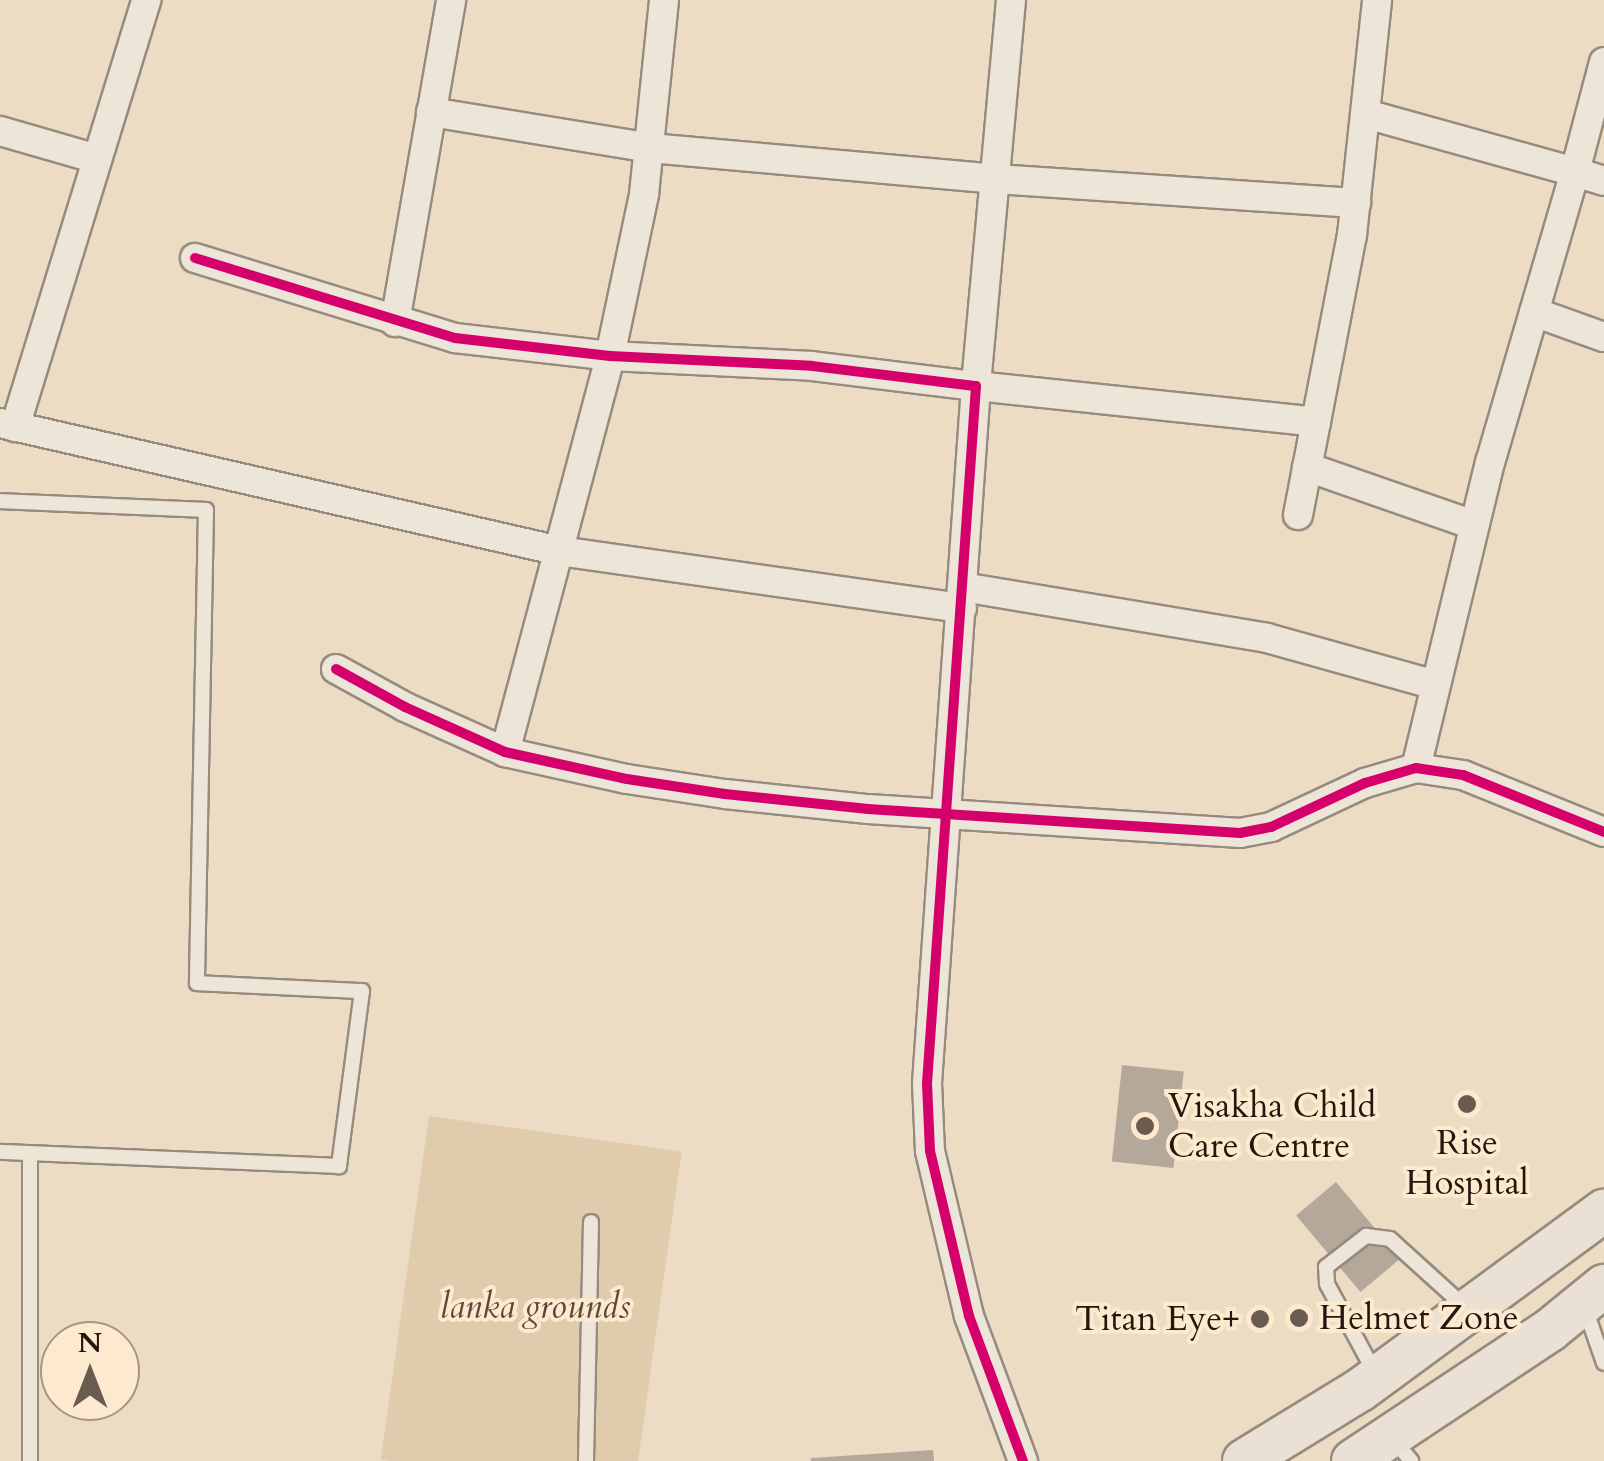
<!DOCTYPE html>
<html>
<head>
<meta charset="utf-8">
<style>
	body { margin:0 }
	#map { position:relative; width:1604px; height:1461px; overflow:hidden; background:#ecdcc4; font-family:Cardo,serif }
	div>[style] { position:absolute }
	.green>* { inset:0; background:#e0cbac; transform-origin:0 0 }
	.building>* { inset:0; background:#b3a899; transform-origin:0 0 }
	.roads { filter:drop-shadow(2px 0 #968b7e) drop-shadow(-2px 0 #968b7e) drop-shadow(0 2px #968b7e) drop-shadow(0 -2px #968b7e) }
	.lane>* { height:14px; margin:-7px; padding:0 7px; transform-origin:7px; border-radius:7px; background:#eee5d9 }
	.street>* { height:28px; margin:-14px; padding:0 14px; transform-origin:14px; border-radius:14px; background:#eee5d9 }
	.primary>* { height:42px; margin:-21px; padding:0 21px; transform-origin:21px; border-radius:21px; background:#eae1d4 }
	.cycleway>* { height:10px; margin:-5px; padding:0 5px; transform-origin:5px; border-radius:5px; background:#d6006c }
	.dots>* { width:28px; height:28px; translate:-50% -50%; box-sizing:border-box; border:5px solid #fdeace; border-radius:50% }
	span { translate:-50% -50%; white-space:nowrap; text-align:center; line-height:1.15; -webkit-text-stroke:8px #fdeace; paint-order:stroke }
	.poi-label { font-size:35px; color:#241611 }
	.left { translate:0 -50%; text-align:left }
	.right { translate:-100% -50%; text-align:right }
	.park-label { font-size:35px; color:#5a483a; font-style:italic }
	.north { position:absolute; left:40px; top:1321px; width:100px; height:100px; box-sizing:border-box; background:#fdeace; border:2px solid #a69582; border-radius:50%; rotate:0deg; font-size:28px; font-weight:700; line-height:40px; text-align:center; color:#241611 }
	.north::after { content:''; display:block; margin:auto; width:35px; height:45px; background:#6a5b50; clip-path:polygon(50% 0,100% 100%,50% 72%,0 100%) }
</style>
</head>
<body>
<div id="map">
	<div class="green">
		<div style="left:429px;top:1116px;width:255px;height:347px;rotate:8deg"></div>
	</div>
	<div class="building">
		<div style="left:1122px;top:1065px;width:62px;height:97px;rotate:6deg"></div>
		<div style="left:1336px;top:1182px;width:100px;height:52px;rotate:50deg"></div>
		<div style="clip-path:polygon(933px 1450px,934px 1461px,811px 1461px,811px 1458px)"></div>
	</div>
	<div class="roads">
		<div class="lane">
			<div style="left:0;top:501px;width:206px;rotate:2.5deg"></div>
			<div style="left:206px;top:510px;width:473px;rotate:91.1deg"></div>
			<div style="left:197px;top:983px;width:165px;rotate:2.8deg"></div>
			<div style="left:362px;top:991px;width:177px;rotate:97.5deg"></div>
			<div style="left:339px;top:1166px;width:339px;rotate:-177.6deg"></div>
			<div style="left:30px;top:1154px;width:307px;rotate:90deg"></div>
			<div style="left:1585px;top:1308px;width:58px;rotate:70.9deg"></div>
			<div style="left:1375px;top:1373px;width:101px;rotate:-118.3deg"></div>
			<div style="left:1327px;top:1284px;width:17px;rotate:-93deg"></div>
			<div style="left:1326px;top:1267px;width:51px;rotate:-37.8deg"></div>
			<div style="left:1366px;top:1236px;width:24px;rotate:7deg"></div>
			<div style="left:1390px;top:1239px;width:100px;rotate:42.2deg"></div>
			<div style="left:1392px;top:1438px;width:30px;rotate:50deg"></div>
			<div style="left:586px;top:1461px;width:239px;rotate:-88.8deg"></div>
		</div>
		<div class="street">
			<div style="left:1011px;top:0;width:388px;rotate:95.2deg"></div>
			<div style="left:976px;top:386px;width:342px;rotate:6deg"></div>
			<div style="left:1604px;top:62px;width:114px;rotate:104.8deg"></div>
			<div style="left:1575px;top:172px;width:30px;rotate:17deg"></div>
			<div style="left:431px;top:112px;width:222px;rotate:9.3deg"></div>
			<div style="left:650px;top:148px;width:346px;rotate:5.1deg"></div>
			<div style="left:995px;top:179px;width:362px;rotate:3.8deg"></div>
			<div style="left:1366px;top:114px;width:217px;rotate:15.5deg"></div>
			<div style="left:1575px;top:172px;width:302px;rotate:106.3deg"></div>
			<div style="left:1490px;top:462px;width:315px;rotate:103.6deg"></div>
			<div style="left:0;top:131px;width:101px;rotate:16.1deg"></div>
			<div style="left:195px;top:258px;width:272px;rotate:17.1deg"></div>
			<div style="left:455px;top:338px;width:156px;rotate:6.6deg"></div>
			<div style="left:610px;top:356px;width:202px;rotate:2.8deg"></div>
			<div style="left:812px;top:366px;width:165px;rotate:7deg"></div>
			<div style="left:976px;top:386px;width:699px;rotate:94.02deg"></div>
			<div style="left:927px;top:1083px;width:68px;rotate:87.5deg"></div>
			<div style="left:930px;top:1151px;width:170px;rotate:76.7deg"></div>
			<div style="left:969px;top:1316px;width:155px;rotate:69.6deg"></div>
			<div style="left:1534px;top:312px;width:74px;rotate:19.7deg"></div>
			<div style="left:395px;top:322px;width:327px;rotate:-80.1deg"></div>
			<div style="left:0;top:423px;width:574px;rotate:12.88deg"></div>
			<div style="left:560px;top:551px;width:406px;rotate:8.1deg"></div>
			<div style="left:15px;top:427px;width:447px;rotate:-72.9deg"></div>
			<div style="left:1307px;top:467px;width:177px;rotate:19.2deg"></div>
			<div style="left:1298px;top:515px;width:285px;rotate:-79.1deg"></div>
			<div style="left:1352px;top:235px;width:236px;rotate:-83.9deg"></div>
			<div style="left:963px;top:587px;width:308px;rotate:9.5deg"></div>
			<div style="left:1267px;top:638px;width:174px;rotate:15.6deg"></div>
			<div style="left:336px;top:669px;width:79px;rotate:28.8deg"></div>
			<div style="left:405px;top:707px;width:110px;rotate:24.2deg"></div>
			<div style="left:505px;top:752px;width:125px;rotate:12.5deg"></div>
			<div style="left:627px;top:779px;width:99px;rotate:8.7deg"></div>
			<div style="left:725px;top:794px;width:144px;rotate:6deg"></div>
			<div style="left:868px;top:809px;width:373px;rotate:3.7deg"></div>
			<div style="left:1240px;top:833px;width:32px;rotate:-11deg"></div>
			<div style="left:1271px;top:827px;width:104px;rotate:-25.1deg"></div>
			<div style="left:1365px;top:783px;width:53px;rotate:-16.4deg"></div>
			<div style="left:1416px;top:768px;width:48px;rotate:8.5deg"></div>
			<div style="left:1463px;top:775px;width:152px;rotate:22deg"></div>
			<div style="left:505px;top:752px;width:410px;rotate:-75.1deg"></div>
			<div style="left:610px;top:356px;width:166px;rotate:-78.1deg"></div>
			<div style="left:644px;top:194px;width:195px;rotate:-84.1deg"></div>
		</div>
		<div class="primary">
			<div style="left:1244px;top:1461px;width:136px;rotate:-31.5deg"></div>
			<div style="left:1360px;top:1390px;width:303px;rotate:-36.3deg"></div>
			<div style="left:1353px;top:1461px;width:237px;rotate:-33.6deg"></div>
			<div style="left:1550px;top:1330px;width:70px;rotate:-39.2deg"></div>
		</div>
	</div>
	<div class="cycleway">
		<div style="left:195px;top:258px;width:272px;rotate:17.1deg"></div>
		<div style="left:455px;top:338px;width:156px;rotate:6.6deg"></div>
		<div style="left:610px;top:356px;width:202px;rotate:2.8deg"></div>
		<div style="left:812px;top:366px;width:165px;rotate:7deg"></div>
		<div style="left:976px;top:386px;width:699px;rotate:94.02deg"></div>
		<div style="left:927px;top:1083px;width:68px;rotate:87.5deg"></div>
		<div style="left:930px;top:1151px;width:170px;rotate:76.7deg"></div>
		<div style="left:969px;top:1316px;width:155px;rotate:69.6deg"></div>
		<div style="left:336px;top:669px;width:79px;rotate:28.8deg"></div>
		<div style="left:405px;top:707px;width:110px;rotate:24.2deg"></div>
		<div style="left:505px;top:752px;width:125px;rotate:12.5deg"></div>
		<div style="left:627px;top:779px;width:99px;rotate:8.7deg"></div>
		<div style="left:725px;top:794px;width:144px;rotate:6deg"></div>
		<div style="left:868px;top:809px;width:373px;rotate:3.7deg"></div>
		<div style="left:1240px;top:833px;width:32px;rotate:-11deg"></div>
		<div style="left:1271px;top:827px;width:104px;rotate:-25.1deg"></div>
		<div style="left:1365px;top:783px;width:53px;rotate:-16.4deg"></div>
		<div style="left:1416px;top:768px;width:48px;rotate:8.5deg"></div>
		<div style="left:1463px;top:775px;width:152px;rotate:22deg"></div>
	</div>
	<div class="dots">
		<div style="left:1467px;top:1104px;background:#6a5b50"></div>
		<div style="left:1145px;top:1126px;background:#6a5b50"></div>
		<div style="left:1299px;top:1318px;background:#6a5b50"></div>
		<div style="left:1260px;top:1319px;background:#6a5b50"></div>
	</div>
	<div class="poi-label">
		<span class="left" style="left:1168px;top:1126px">Visakha Child<br>Care Centre</span>
		<span style="left:1467px;top:1163px">Rise<br>Hospital</span>
		<span class="left" style="left:1319px;top:1318px">Helmet Zone</span>
		<span class="right" style="left:1240px;top:1319px">Titan Eye+</span>
	</div>
	<div class="park-label">
		<span style="left:535px;top:1307px">lanka grounds</span>
	</div>
	<div class="north">N</div>
</div>
</body>
</html>
